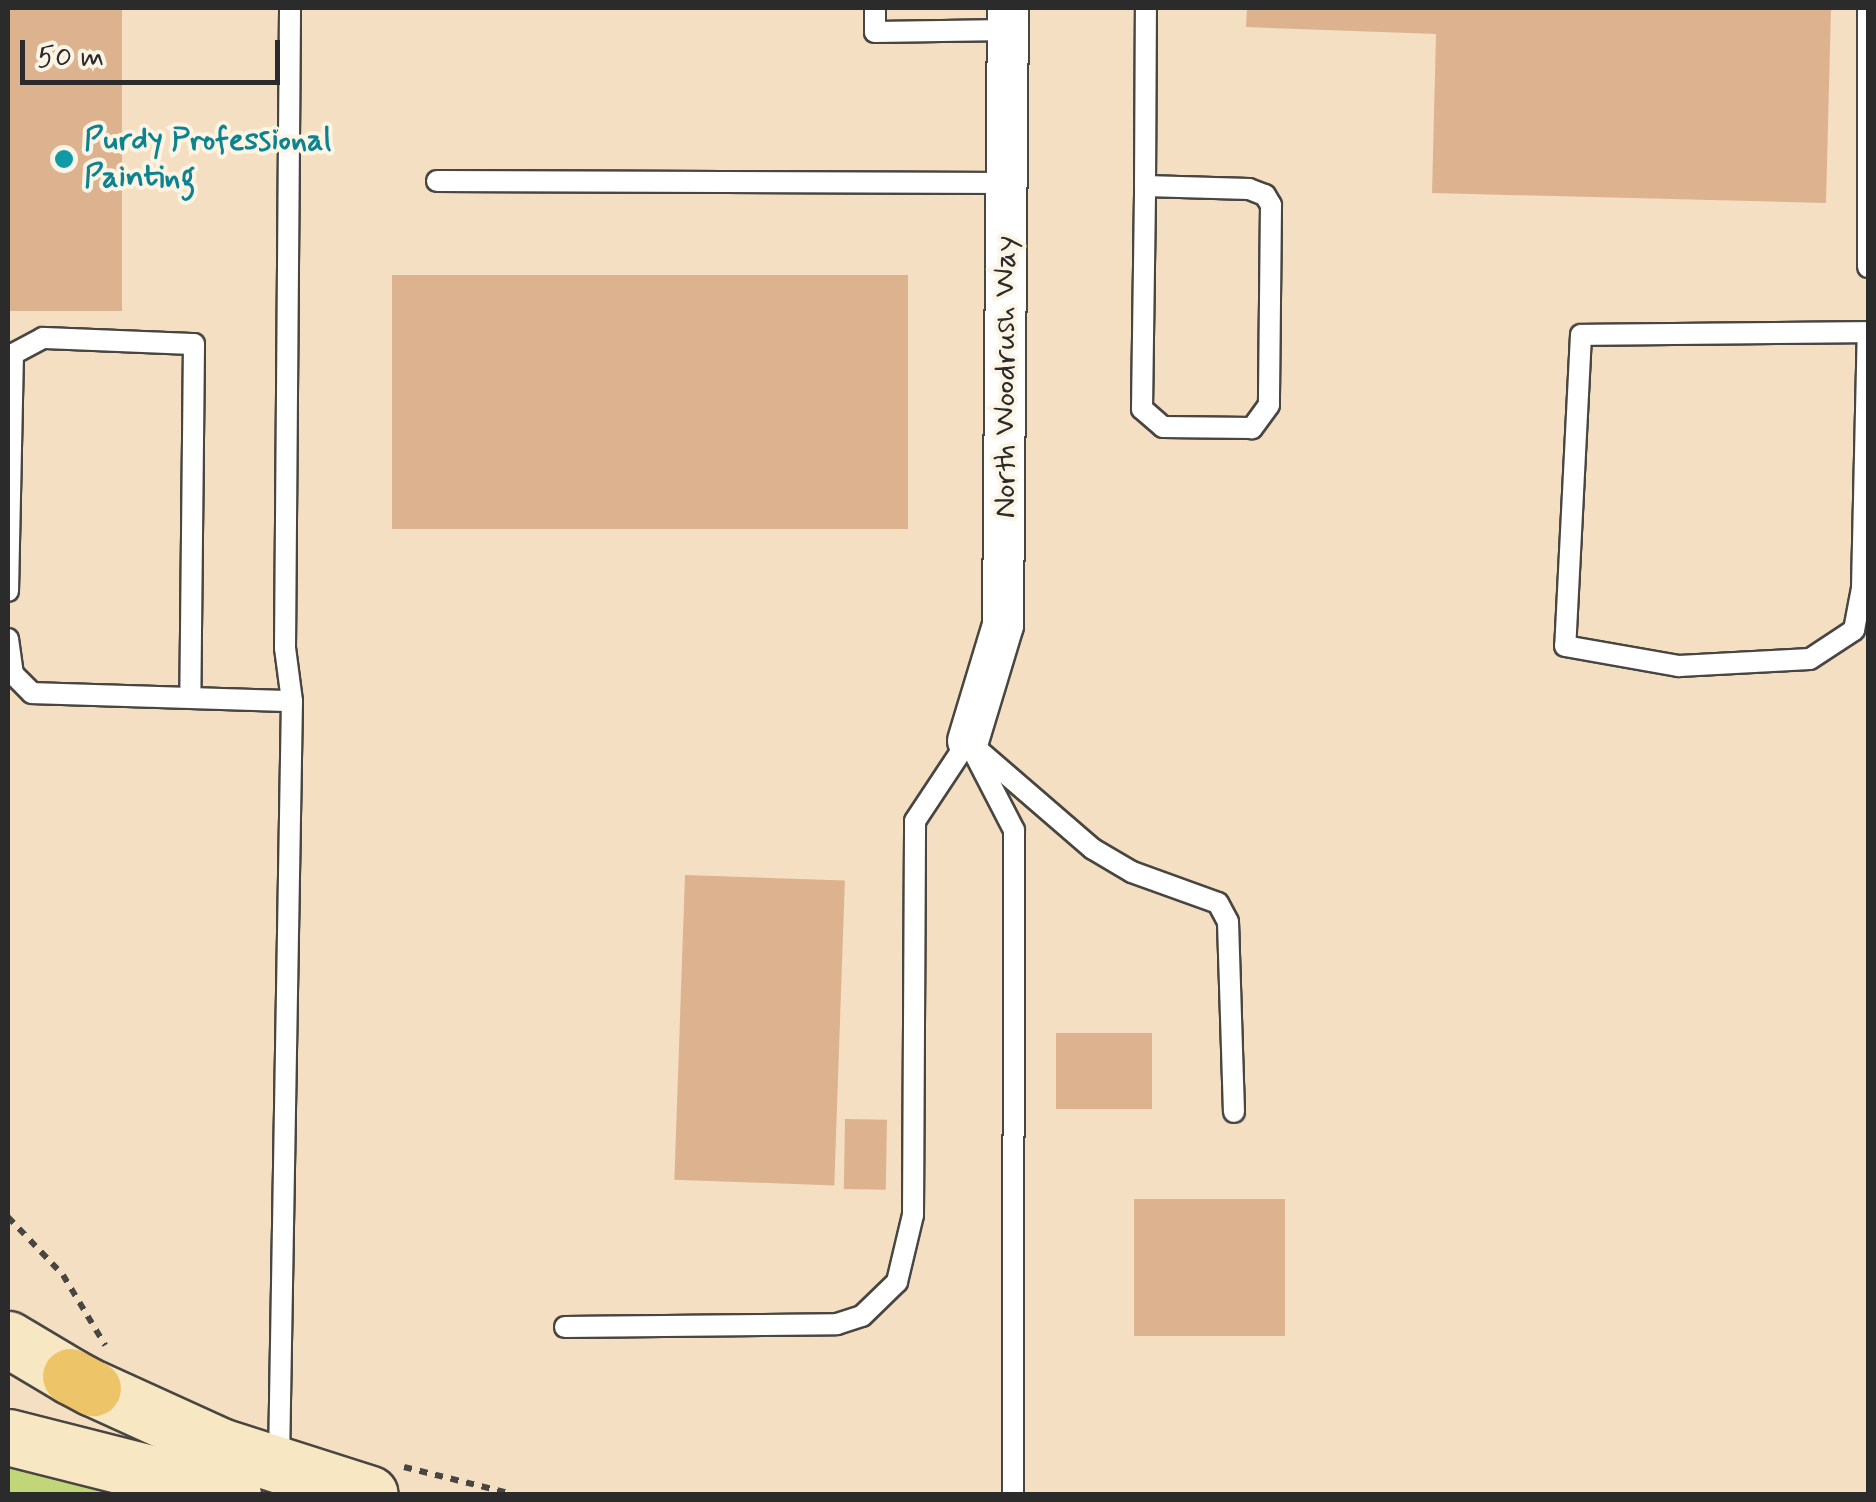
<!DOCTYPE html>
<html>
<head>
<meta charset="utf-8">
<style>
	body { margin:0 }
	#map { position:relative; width:1876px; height:1502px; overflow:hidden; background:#f4dfc2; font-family:Mynerve,sans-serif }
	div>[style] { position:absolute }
	.green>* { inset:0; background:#c1d579 }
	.building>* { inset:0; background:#ddb38f; transform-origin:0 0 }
	.path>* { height:6px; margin-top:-3px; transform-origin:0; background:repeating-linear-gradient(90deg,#494642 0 8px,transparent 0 16px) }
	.roads { filter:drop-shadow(2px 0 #494642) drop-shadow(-2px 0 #494642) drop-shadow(0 2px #494642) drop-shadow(0 -2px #494642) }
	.lane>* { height:20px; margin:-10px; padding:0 10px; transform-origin:10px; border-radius:10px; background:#fff }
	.street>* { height:40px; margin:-20px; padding:0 20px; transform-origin:20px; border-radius:20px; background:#fff }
	.secondary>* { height:55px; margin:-27.5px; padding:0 27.5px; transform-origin:27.5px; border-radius:27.5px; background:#f8e7c3 }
	.primary>* { height:55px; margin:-27.5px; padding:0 27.5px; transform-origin:27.5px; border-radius:27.5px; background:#eec469 }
	.dots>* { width:28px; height:28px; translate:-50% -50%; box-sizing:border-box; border:5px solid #fcf5e5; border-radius:50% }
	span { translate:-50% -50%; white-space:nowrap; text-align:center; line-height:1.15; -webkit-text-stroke:8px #fcf5e5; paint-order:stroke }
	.culture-label { font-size:32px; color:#0d838f; font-weight:700 }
	.left { translate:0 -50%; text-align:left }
	.street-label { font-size:32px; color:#2b2b2b }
	.frame { position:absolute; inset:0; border:10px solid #2b2b2b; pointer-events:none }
	.scale { position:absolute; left:20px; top:40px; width:260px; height:45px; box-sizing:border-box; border:5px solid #2b2b2b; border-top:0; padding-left:12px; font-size:30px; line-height:35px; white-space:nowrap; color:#2b2b2b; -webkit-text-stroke:8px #fcf5e5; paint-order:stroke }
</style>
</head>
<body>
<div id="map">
	<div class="green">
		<div style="clip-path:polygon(8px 1453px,167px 1494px,8px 1494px)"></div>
	</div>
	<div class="building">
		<div style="left:8px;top:8px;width:114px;height:303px"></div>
		<div style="clip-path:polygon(1247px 8px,1831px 8px,1826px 203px,1432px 193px,1436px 34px,1246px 27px)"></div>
		<div style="left:392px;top:275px;width:516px;height:254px"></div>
		<div style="left:685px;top:875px;width:160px;height:305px;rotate:2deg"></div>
		<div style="left:1056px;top:1033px;width:96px;height:76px"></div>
		<div style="left:845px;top:1119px;width:42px;height:70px;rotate:1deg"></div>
		<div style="left:1134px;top:1199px;width:151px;height:137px"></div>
	</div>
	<div class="path">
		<div style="left:8px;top:1217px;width:80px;rotate:46.5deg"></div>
		<div style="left:63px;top:1275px;width:82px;rotate:59deg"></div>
		<div style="left:404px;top:1467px;width:111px;rotate:14deg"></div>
	</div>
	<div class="roads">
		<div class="lane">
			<div style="left:875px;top:8px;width:24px;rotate:90deg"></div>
			<div style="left:875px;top:32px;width:133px;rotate:-0.9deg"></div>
			<div style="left:1868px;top:8px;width:259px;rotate:90deg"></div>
			<div style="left:437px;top:181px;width:570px;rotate:0.2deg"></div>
			<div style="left:1145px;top:186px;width:104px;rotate:1.7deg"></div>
			<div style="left:1249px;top:189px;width:17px;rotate:21deg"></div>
			<div style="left:1265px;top:195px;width:12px;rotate:59deg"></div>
			<div style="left:1271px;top:205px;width:200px;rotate:90.6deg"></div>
			<div style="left:1269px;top:405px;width:29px;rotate:126deg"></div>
			<div style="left:1252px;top:428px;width:89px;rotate:-179.4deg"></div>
			<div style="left:1163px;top:427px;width:28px;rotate:-139deg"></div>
			<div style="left:1142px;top:409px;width:223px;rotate:-89.2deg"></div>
			<div style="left:1145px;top:186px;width:178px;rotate:-89.7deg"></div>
			<div style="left:1868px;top:332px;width:287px;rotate:179.4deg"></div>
			<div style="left:1581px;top:335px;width:311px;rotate:92.9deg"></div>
			<div style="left:1565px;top:646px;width:116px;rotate:10deg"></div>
			<div style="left:1679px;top:666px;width:131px;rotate:-3.1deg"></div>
			<div style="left:1810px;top:659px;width:53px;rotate:-33.4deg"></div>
			<div style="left:1854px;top:630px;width:43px;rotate:-79.2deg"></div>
			<div style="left:1862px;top:588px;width:255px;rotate:-88.7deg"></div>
			<div style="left:8px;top:591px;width:237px;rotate:-88.8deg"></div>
			<div style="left:13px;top:354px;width:34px;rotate:-28deg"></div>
			<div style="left:43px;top:338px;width:151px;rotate:2.3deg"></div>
			<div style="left:194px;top:344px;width:353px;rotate:90.6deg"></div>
			<div style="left:8px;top:639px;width:35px;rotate:82deg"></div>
			<div style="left:13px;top:674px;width:27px;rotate:45deg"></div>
			<div style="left:32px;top:693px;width:260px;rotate:1.8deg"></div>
			<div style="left:968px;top:741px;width:100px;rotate:62.7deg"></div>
			<div style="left:1014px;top:830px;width:664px;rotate:90.09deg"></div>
			<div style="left:977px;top:749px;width:153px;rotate:40.8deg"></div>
			<div style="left:1093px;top:849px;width:45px;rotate:30.5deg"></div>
			<div style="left:1132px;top:872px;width:91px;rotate:19.8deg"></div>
			<div style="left:1218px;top:903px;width:21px;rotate:62deg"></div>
			<div style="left:1228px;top:922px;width:190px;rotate:88.2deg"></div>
			<div style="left:565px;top:1327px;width:272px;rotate:-0.6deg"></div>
			<div style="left:837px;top:1324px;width:26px;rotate:-18deg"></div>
			<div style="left:862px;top:1316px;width:49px;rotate:-44.2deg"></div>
			<div style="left:897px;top:1282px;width:69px;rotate:-76.6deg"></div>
			<div style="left:913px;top:1215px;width:394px;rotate:-89.7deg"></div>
			<div style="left:915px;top:821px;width:96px;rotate:-56.5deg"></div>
			<div style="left:279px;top:1460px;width:759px;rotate:-89.02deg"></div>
			<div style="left:292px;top:701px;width:53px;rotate:-97.5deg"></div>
			<div style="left:285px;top:648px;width:640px;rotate:-89.55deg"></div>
		</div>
		<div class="street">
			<div style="left:968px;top:741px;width:121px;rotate:-73.2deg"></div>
			<div style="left:1003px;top:625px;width:617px;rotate:-89.54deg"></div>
		</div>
		<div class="secondary">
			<div style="left:8px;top:1339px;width:72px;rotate:30.8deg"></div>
			<div style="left:93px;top:1388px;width:140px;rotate:24.5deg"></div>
			<div style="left:220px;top:1446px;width:157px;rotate:17.7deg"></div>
			<div style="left:8px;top:1437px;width:232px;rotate:14.2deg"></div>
		</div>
		<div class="primary">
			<div style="left:70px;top:1376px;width:26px;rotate:28deg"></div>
		</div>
	</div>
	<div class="dots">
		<div style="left:64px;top:159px;background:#0f9aa8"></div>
	</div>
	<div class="culture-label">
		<span class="left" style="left:84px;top:159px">Purdy Professional<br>Painting</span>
	</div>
	<div class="street-label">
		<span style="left:1005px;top:377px;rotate:-90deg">North Woodrush Way</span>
	</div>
	<div class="frame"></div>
	<div class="scale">50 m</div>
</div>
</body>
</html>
